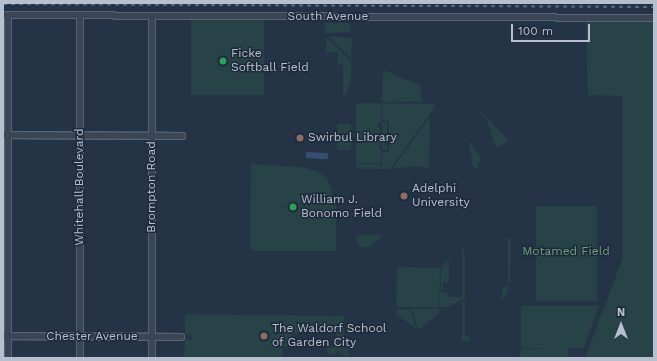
<!DOCTYPE html>
<html>
<head>
<meta charset="utf-8">
<style>
	body { margin:0 }
	#map { position:relative; width:657px; height:361px; overflow:hidden; background:#253347; font-family:"Work Sans",sans-serif }
	div>[style] { position:absolute }
	.green>* { inset:0; background:#274347; transform-origin:0 0 }
	.water>* { inset:0; background:#374e6f; transform-origin:0 0 }
	.roads { filter:drop-shadow(1px 0 #586373) drop-shadow(-1px 0 #586373) drop-shadow(0 1px #586373) drop-shadow(0 -1px #586373) }
	.minor>* { height:6px; margin:-3px; padding:0 3px; transform-origin:3px; border-radius:3px; background:#3a4556 }
	.rail>* { height:1.5px; margin-top:-0.75px; transform-origin:0; background:repeating-linear-gradient(90deg,#5c697d 0 4px,transparent 0 8px) }
	.dots>* { width:11px; height:11px; translate:-50% -50%; box-sizing:border-box; border:2px solid #1e2a3b; border-radius:50% }
	span { translate:-50% -50%; white-space:nowrap; text-align:center; line-height:1.15; -webkit-text-stroke:3px #1e2a3b; paint-order:stroke }
	.street-label { font-size:12px; color:#b8c0cf }
	.poi-label { font-size:12px; color:#b8c0cf }
	.left { translate:0 -50%; text-align:left }
	.park-label { font-size:12px; color:#6ca279 }
	.frame { position:absolute; inset:0; border:4px solid #b8c0cf; pointer-events:none }
	.north { position:absolute; left:601px; top:305px; width:40px; height:40px; -webkit-text-stroke:3px #1e2a3b; paint-order:stroke; rotate:0deg; font-size:11px; font-weight:700; line-height:16px; text-align:center; color:#b8c0cf }
	.north::after { content:''; display:block; margin:auto; width:14px; height:18px; background:#b8c0cf; clip-path:polygon(50% 0,100% 100%,50% 72%,0 100%) }
	.scale { position:absolute; left:511px; top:24px; width:79px; height:18px; box-sizing:border-box; border:2px solid #b8c0cf; border-top:0; padding-left:5px; font-size:12px; line-height:14px; white-space:nowrap; color:#b8c0cf; -webkit-text-stroke:3px #1e2a3b; paint-order:stroke }
</style>
</head>
<body>
<div id="map">
	<div class="green">
		<div style="clip-path:polygon(586px 18px,654px 19px,654px 358px,585px 358px,622px 260px,622px 96px,588px 95px)"></div>
		<div style="left:191px;top:19px;width:73px;height:76px"></div>
		<div style="clip-path:polygon(325px 23px,349px 23px,351px 32px,325px 33px)"></div>
		<div style="clip-path:polygon(328px 36px,352px 38px,351px 59px)"></div>
		<div style="clip-path:polygon(326px 37px,351px 61px,351px 79px,346px 95px,343px 95px,343px 64px,338px 66px,338px 51px,326px 54px)"></div>
		<div style="clip-path:polygon(383px 70px,421px 86px,421px 102px,400px 102px,400px 99px,398px 102px,382px 102px)"></div>
		<div style="clip-path:polygon(356px 103px,381px 103px,381px 123px,378px 123px,381px 135px,378px 135px,381px 138px,381px 146px,378px 147px,381px 149px,381px 163px,356px 163px)"></div>
		<div style="clip-path:polygon(382px 103px,433px 104px,435px 107px,390px 169px,382px 169px,382px 152px,389px 152px,389px 121px,382px 120px)"></div>
		<div style="clip-path:polygon(481px 112px,509px 140px,496px 148px,486px 117px,481px 116px)"></div>
		<div style="clip-path:polygon(430px 117px,429px 168px,415px 166px,392px 169px)"></div>
		<div style="left:382px;top:122px;width:5px;height:28px"></div>
		<div style="left:337px;top:124px;width:14px;height:26px"></div>
		<div style="clip-path:polygon(468px 139px,482px 160px,478px 163px,478px 169px,473px 167px)"></div>
		<div style="clip-path:polygon(251px 164px,303px 167px,319px 172px,327px 179px,336px 202px,336px 251px,254px 251px,250px 247px)"></div>
		<div style="left:356px;top:164px;width:25px;height:5px"></div>
		<div style="left:536px;top:206px;width:61px;height:95px"></div>
		<div style="clip-path:polygon(356px 235px,380px 235px,380px 239px,368px 248px,358px 246px)"></div>
		<div style="clip-path:polygon(507px 237px,511px 242px,510px 279px,506px 294px,501px 301px,503px 287px,508px 286px,508px 241px,504px 240px)"></div>
		<div style="clip-path:polygon(462px 242px,465px 255px,465px 300px,462px 300px)"></div>
		<div style="clip-path:polygon(449px 260px,449px 283px,443px 283px,443px 291px,441px 291px,441px 267px)"></div>
		<div style="left:397px;top:267px;width:43px;height:40px;rotate:1deg"></div>
		<div style="clip-path:polygon(440px 292px,449px 293px,449px 297px,461px 297px,461px 300px,447px 307px,440px 307px)"></div>
		<div style="clip-path:polygon(462px 302px,470px 302px,465px 303px,465px 336px,469px 336px,470px 341px,462px 341px)"></div>
		<div style="clip-path:polygon(521px 306px,599px 306px,584px 348px,568px 348px,568px 358px,519px 358px,521px 349px,547px 349px,521px 348px)"></div>
		<div style="clip-path:polygon(397px 309px,410px 310px,417px 329px,396px 314px)"></div>
		<div style="clip-path:polygon(411px 309px,439px 309px,439px 313px,419px 330px)"></div>
		<div style="clip-path:polygon(185px 314px,344px 316px,344px 346px,349px 347px,349px 358px,339px 352px,338px 348px,336px 355px,327px 353px,327px 348px,337px 347px,336px 329px,330px 326px,317px 329px,303px 329px,297px 334px,293px 333px,292px 346px,283px 347px,282px 358px,184px 358px,185px 338px,192px 340px,192px 335px,185px 335px)"></div>
	</div>
	<div class="water">
		<div style="left:306px;top:152px;width:22px;height:6px;rotate:3deg"></div>
	</div>
	<div class="roads">
		<div class="minor">
			<div style="left:3px;top:15px;width:651px;rotate:0.26deg"></div>
			<div style="left:3px;top:135px;width:179px;rotate:0.3deg"></div>
			<div style="left:3px;top:336px;width:178px;rotate:0.3deg"></div>
			<div style="left:8px;top:358px;width:343px;rotate:-90deg"></div>
			<div style="left:80px;top:358px;width:343px;rotate:-90deg"></div>
			<div style="left:152px;top:358px;width:342px;rotate:-90deg"></div>
		</div>
	</div>
	<div class="rail">
		<div style="left:3px;top:4px;width:651px;rotate:0.26deg"></div>
	</div>
	<div class="dots">
		<div style="left:223px;top:61px;background:#2e9e5b"></div>
		<div style="left:300px;top:138px;background:#8d6e63"></div>
		<div style="left:404px;top:196px;background:#8d6e63"></div>
		<div style="left:293px;top:207px;background:#2e9e5b"></div>
		<div style="left:264px;top:336px;background:#8d6e63"></div>
	</div>
	<div class="street-label">
		<span style="left:328px;top:17px">South Avenue</span>
		<span style="left:80px;top:187px;rotate:-90deg">Whitehall Boulevard</span>
		<span style="left:152px;top:187px;rotate:-90deg">Brompton Road</span>
		<span style="left:92px;top:337px">Chester Avenue</span>
	</div>
	<div class="poi-label">
		<span class="left" style="left:231px;top:61px">Ficke<br>Softball Field</span>
		<span class="left" style="left:308px;top:138px">Swirbul Library</span>
		<span class="left" style="left:412px;top:196px">Adelphi<br>University</span>
		<span class="left" style="left:301px;top:207px">William J.<br>Bonomo Field</span>
		<span class="left" style="left:272px;top:336px">The Waldorf School<br>of Garden City</span>
	</div>
	<div class="park-label">
		<span style="left:566px;top:252px">Motamed Field</span>
	</div>
	<div class="frame"></div>
	<div class="north">N</div>
	<div class="scale">100 m</div>
</div>
</body>
</html>
